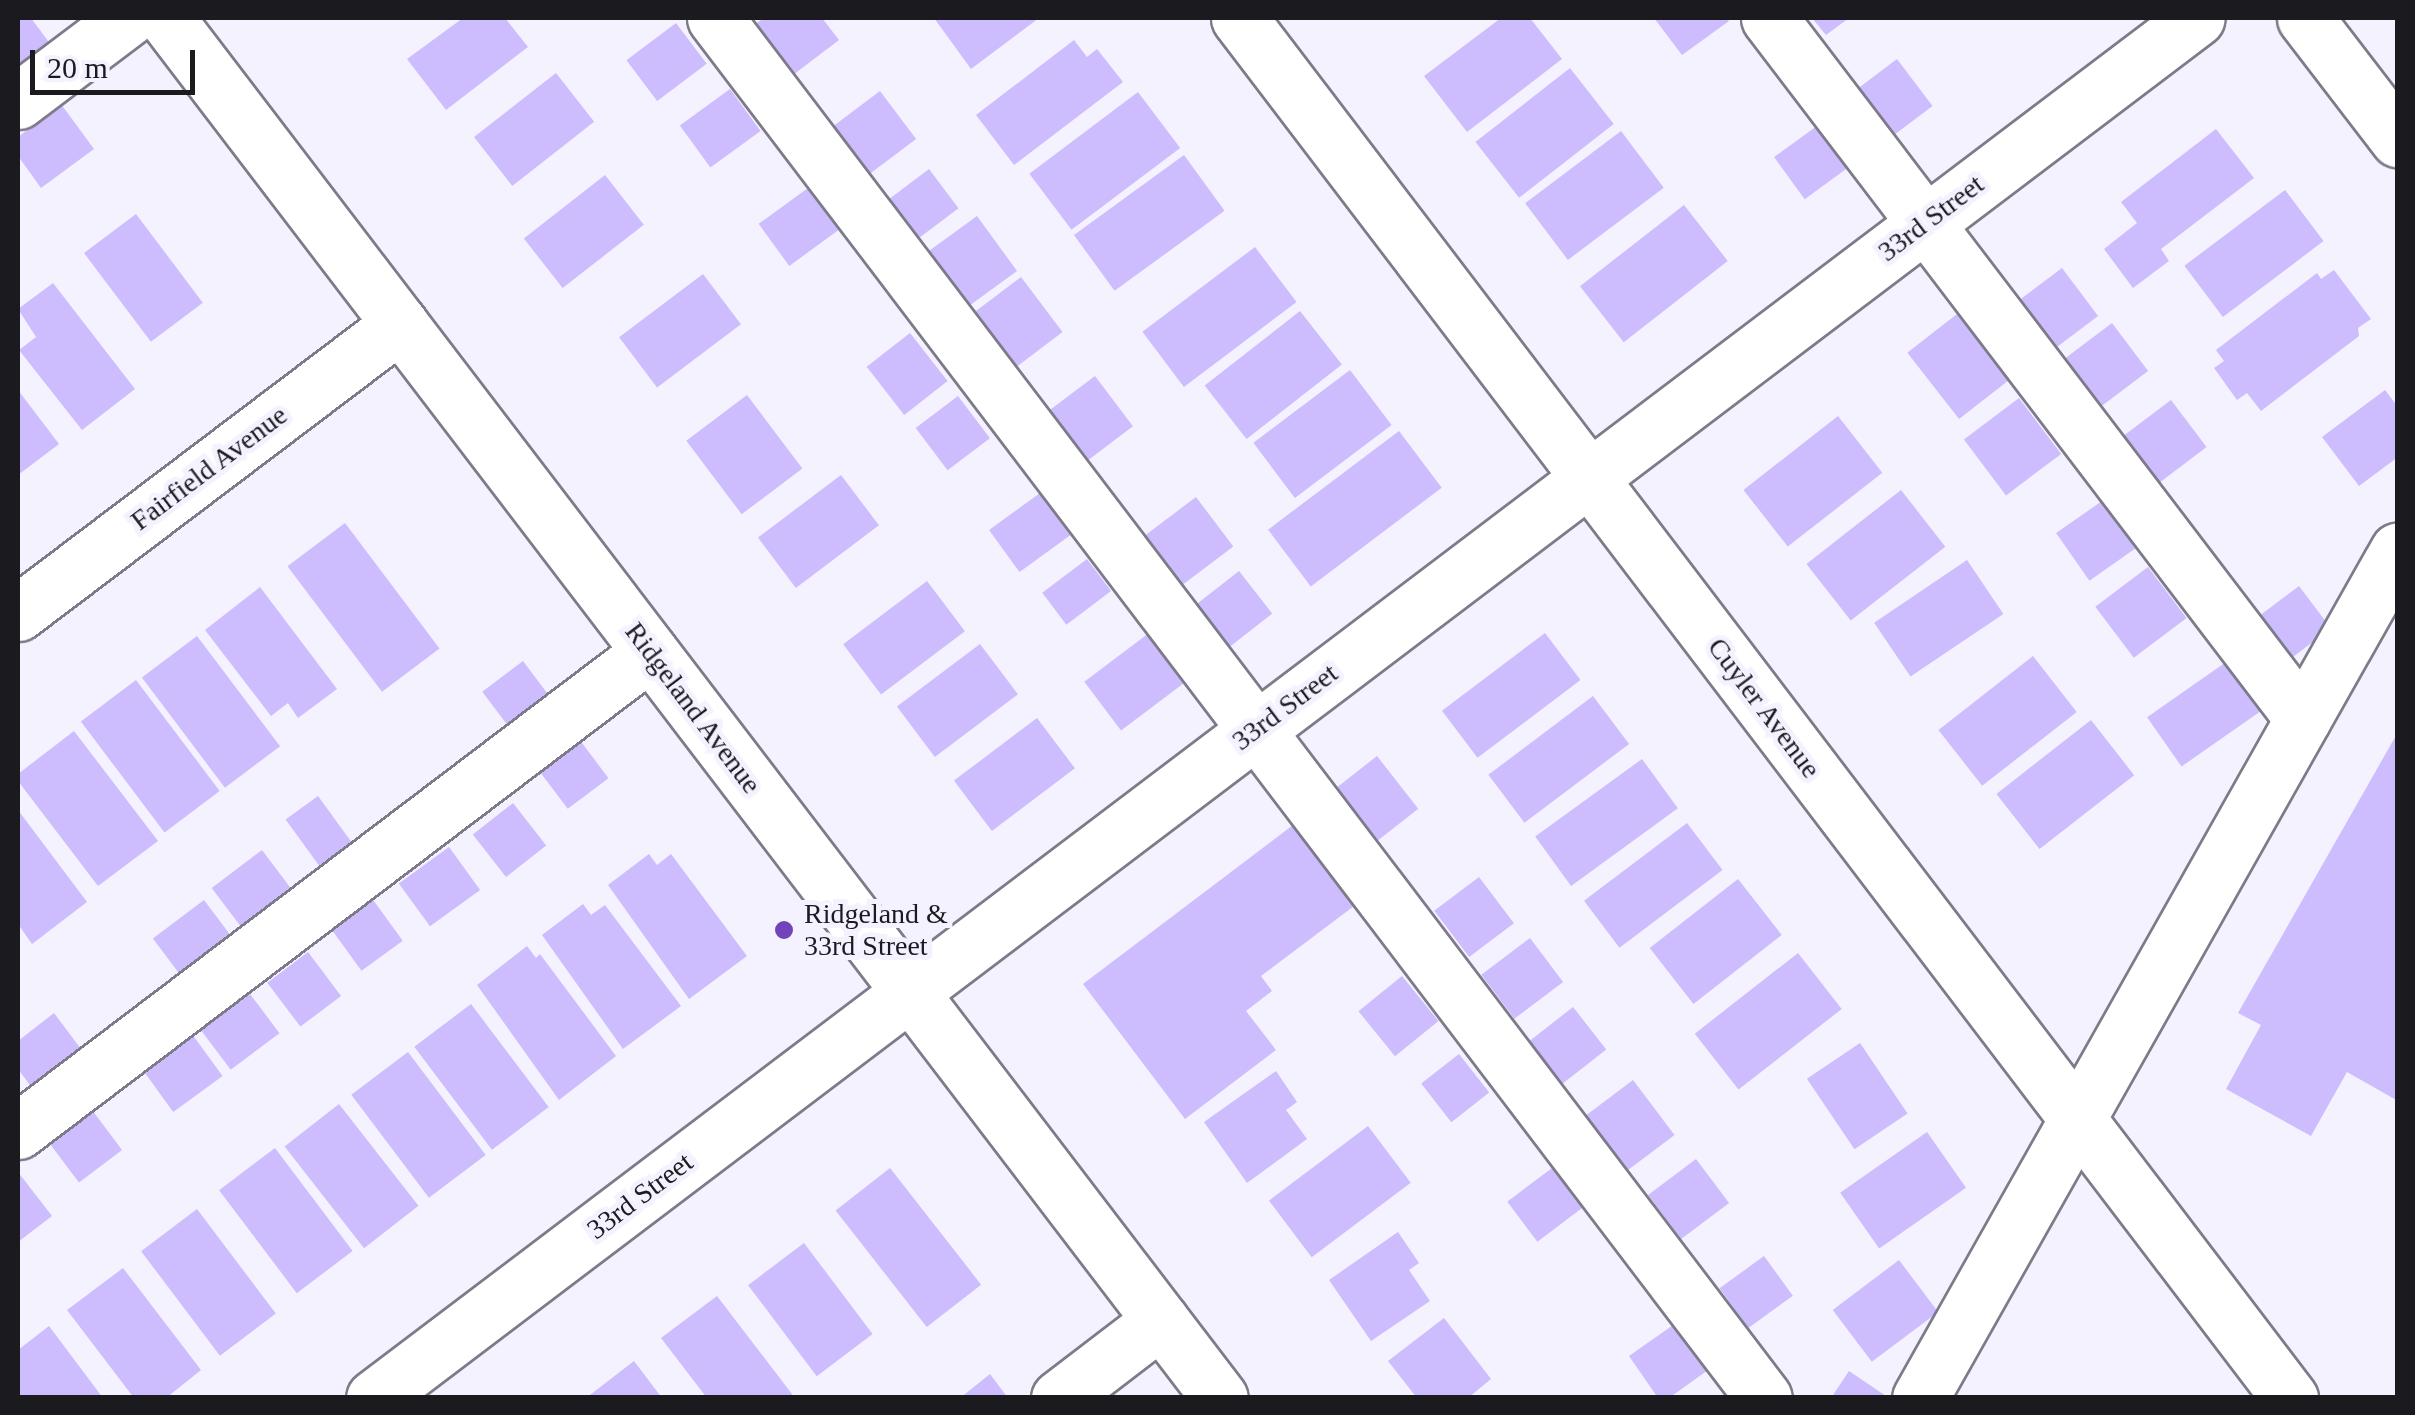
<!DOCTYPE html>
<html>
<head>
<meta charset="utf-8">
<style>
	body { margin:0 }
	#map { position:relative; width:2415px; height:1415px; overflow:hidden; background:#f5f2ff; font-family:Georgia,serif }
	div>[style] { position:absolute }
	.building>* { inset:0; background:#cdbcfe; transform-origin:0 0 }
	.roads { filter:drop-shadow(2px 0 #7e7b89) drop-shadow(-2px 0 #7e7b89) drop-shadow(0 2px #7e7b89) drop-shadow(0 -2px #7e7b89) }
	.minor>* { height:55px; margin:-27.5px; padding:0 27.5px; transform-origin:27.5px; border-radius:27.5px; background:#fff }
	.dots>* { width:28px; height:28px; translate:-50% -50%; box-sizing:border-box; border:5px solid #f5f2ff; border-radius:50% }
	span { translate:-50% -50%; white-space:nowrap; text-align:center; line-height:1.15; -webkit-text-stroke:10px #f5f2ff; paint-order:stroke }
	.street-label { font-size:28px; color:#1b1a1f }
	.poi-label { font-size:28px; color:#1b1a1f }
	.left { translate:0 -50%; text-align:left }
	.frame { position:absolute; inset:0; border:20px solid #1b1a1f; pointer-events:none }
	.scale { position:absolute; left:30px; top:50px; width:165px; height:45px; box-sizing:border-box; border:5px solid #1b1a1f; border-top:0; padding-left:12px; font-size:30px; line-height:35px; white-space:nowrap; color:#1b1a1f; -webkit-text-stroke:8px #f5f2ff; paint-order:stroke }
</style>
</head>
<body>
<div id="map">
	<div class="building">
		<div style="clip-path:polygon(18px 18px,31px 18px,54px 49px,18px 77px)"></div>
		<div style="clip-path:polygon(463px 18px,505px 18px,528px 47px,446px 110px,407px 59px)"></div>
		<div style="clip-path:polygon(764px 18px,822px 18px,839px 40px,789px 78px,751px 27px)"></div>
		<div style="clip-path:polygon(934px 18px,1039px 18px,971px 69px)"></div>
		<div style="clip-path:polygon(1501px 18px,1530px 18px,1562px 59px,1467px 132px,1424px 76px)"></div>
		<div style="clip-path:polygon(1654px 18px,1726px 18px,1729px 21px,1682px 55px)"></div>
		<div style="clip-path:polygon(1812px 18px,1849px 18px,1826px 35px)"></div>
		<div style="left:676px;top:23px;width:51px;height:62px;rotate:53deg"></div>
		<div style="clip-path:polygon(1074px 40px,1087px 57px,1097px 49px,1123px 82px,1014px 165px,976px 115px)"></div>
		<div style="left:1897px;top:59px;width:59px;height:56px;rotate:53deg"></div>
		<div style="left:1570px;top:68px;width:71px;height:120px;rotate:52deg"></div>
		<div style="left:556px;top:73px;width:62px;height:104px;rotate:52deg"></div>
		<div style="left:730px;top:89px;width:52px;height:62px;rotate:54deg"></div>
		<div style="left:880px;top:91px;width:60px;height:60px;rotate:53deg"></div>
		<div style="left:1138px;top:92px;width:70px;height:136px;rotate:53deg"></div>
		<div style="clip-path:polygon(61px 104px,94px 149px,41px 188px,18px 156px,18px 137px)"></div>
		<div style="left:1821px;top:123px;width:52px;height:58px;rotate:54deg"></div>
		<div style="clip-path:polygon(2216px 129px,2254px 178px,2161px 249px,2169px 261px,2133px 288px,2104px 249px,2137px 223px,2121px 202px)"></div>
		<div style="left:1621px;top:131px;width:71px;height:120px;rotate:53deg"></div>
		<div style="left:1184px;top:155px;width:69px;height:136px;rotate:54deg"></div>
		<div style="left:929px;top:169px;width:49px;height:54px;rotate:53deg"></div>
		<div style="left:605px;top:175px;width:63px;height:103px;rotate:52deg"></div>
		<div style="left:808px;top:188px;width:52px;height:61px;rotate:54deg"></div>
		<div style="left:2285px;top:190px;width:64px;height:126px;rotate:53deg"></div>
		<div style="left:1684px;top:205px;width:71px;height:132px;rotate:52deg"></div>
		<div style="left:136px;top:214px;width:111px;height:65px;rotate:53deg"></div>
		<div style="left:977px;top:216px;width:68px;height:62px;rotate:54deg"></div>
		<div style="left:1255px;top:247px;width:69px;height:141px;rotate:53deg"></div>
		<div style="left:2062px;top:268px;width:60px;height:52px;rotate:53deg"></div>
		<div style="clip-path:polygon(2334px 270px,2371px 319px,2358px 328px,2359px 336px,2261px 411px,2247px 393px,2237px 400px,2214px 368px,2224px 361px,2216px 350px,2317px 273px,2321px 279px)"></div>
		<div style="left:703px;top:274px;width:63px;height:105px;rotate:53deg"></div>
		<div style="left:1021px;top:277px;width:69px;height:63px;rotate:53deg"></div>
		<div style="clip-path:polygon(53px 283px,135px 389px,82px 430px,19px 350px,36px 337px,18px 309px)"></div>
		<div style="left:1300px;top:311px;width:68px;height:121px;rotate:52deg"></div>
		<div style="left:1957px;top:314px;width:84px;height:63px;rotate:52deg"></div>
		<div style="left:2112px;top:323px;width:60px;height:59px;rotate:53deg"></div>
		<div style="left:910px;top:333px;width:61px;height:55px;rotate:52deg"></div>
		<div style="left:1350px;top:370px;width:69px;height:121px;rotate:53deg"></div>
		<div style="left:1095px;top:376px;width:63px;height:62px;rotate:53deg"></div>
		<div style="clip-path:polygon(18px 390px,59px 444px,18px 475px)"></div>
		<div style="clip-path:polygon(2385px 390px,2398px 407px,2398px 457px,2359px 486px,2322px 437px)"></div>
		<div style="left:747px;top:395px;width:92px;height:76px;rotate:53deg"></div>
		<div style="left:958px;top:396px;width:53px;height:53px;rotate:53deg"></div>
		<div style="left:2019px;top:398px;width:70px;height:69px;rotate:53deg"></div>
		<div style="left:2171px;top:400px;width:59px;height:59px;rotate:53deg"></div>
		<div style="left:1838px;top:416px;width:72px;height:120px;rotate:52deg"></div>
		<div style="left:1399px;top:431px;width:71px;height:164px;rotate:53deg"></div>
		<div style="left:841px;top:475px;width:63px;height:104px;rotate:53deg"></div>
		<div style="left:1901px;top:490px;width:72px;height:120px;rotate:52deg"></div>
		<div style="left:1040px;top:493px;width:52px;height:63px;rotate:54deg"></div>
		<div style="left:1196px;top:497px;width:62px;height:63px;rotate:53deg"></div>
		<div style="left:2102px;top:501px;width:58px;height:56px;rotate:55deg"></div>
		<div style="left:345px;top:523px;width:157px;height:72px;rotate:53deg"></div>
		<div style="left:1087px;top:559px;width:40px;height:56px;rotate:53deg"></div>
		<div style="left:1967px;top:560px;width:65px;height:112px;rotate:56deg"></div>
		<div style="left:2148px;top:567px;width:64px;height:66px;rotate:53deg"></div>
		<div style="left:1239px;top:571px;width:54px;height:58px;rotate:52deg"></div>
		<div style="left:927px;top:581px;width:63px;height:105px;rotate:53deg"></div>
		<div style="left:2299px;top:586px;width:53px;height:50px;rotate:53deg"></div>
		<div style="clip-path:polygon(260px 587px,337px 689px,298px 718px,288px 703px,271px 716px,205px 630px)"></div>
		<div style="left:1149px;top:633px;width:61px;height:81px;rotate:53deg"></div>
		<div style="left:1545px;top:633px;width:59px;height:129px;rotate:53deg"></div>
		<div style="left:197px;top:636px;width:138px;height:69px;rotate:53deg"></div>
		<div style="left:980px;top:644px;width:63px;height:104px;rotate:53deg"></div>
		<div style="left:2033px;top:656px;width:71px;height:120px;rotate:52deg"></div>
		<div style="left:2229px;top:660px;width:60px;height:100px;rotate:55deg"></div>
		<div style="left:523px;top:661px;width:55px;height:51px;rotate:53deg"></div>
		<div style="left:136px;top:680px;width:139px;height:69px;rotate:53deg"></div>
		<div style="left:1593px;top:696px;width:60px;height:131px;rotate:53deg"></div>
		<div style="left:1037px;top:718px;width:63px;height:104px;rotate:53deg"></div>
		<div style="left:2091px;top:720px;width:70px;height:120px;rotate:52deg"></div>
		<div style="clip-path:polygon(74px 731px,158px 841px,98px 886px,18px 781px,18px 774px)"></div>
		<div style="clip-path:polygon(2398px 732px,2398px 1101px,2347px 1072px,2311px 1136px,2226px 1089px,2261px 1025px,2238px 1013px)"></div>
		<div style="left:576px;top:735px;width:54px;height:51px;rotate:53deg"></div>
		<div style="left:1377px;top:756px;width:67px;height:51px;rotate:52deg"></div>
		<div style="left:1642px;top:759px;width:61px;height:132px;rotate:54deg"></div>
		<div style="left:318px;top:796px;width:63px;height:40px;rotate:54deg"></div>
		<div style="left:513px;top:803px;width:54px;height:51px;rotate:52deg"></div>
		<div style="clip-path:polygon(18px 810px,87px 902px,32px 944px,18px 924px)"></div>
		<div style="clip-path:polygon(1297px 822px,1358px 903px,1261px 976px,1272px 991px,1246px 1011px,1276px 1050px,1185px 1119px,1083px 984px)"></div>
		<div style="left:1687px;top:823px;width:59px;height:129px;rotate:53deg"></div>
		<div style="left:449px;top:847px;width:53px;height:62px;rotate:54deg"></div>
		<div style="left:262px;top:850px;width:55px;height:63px;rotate:53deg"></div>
		<div style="clip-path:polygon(649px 854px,657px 865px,671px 854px,747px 956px,689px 999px,608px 885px)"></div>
		<div style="left:1479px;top:877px;width:58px;height:56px;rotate:53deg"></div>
		<div style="left:1738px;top:879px;width:71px;height:112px;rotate:52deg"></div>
		<div style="left:371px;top:897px;width:54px;height:51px;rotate:54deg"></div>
		<div style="left:204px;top:900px;width:55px;height:64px;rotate:53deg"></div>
		<div style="clip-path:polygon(583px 904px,591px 915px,605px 905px,681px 1006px,623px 1049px,542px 935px)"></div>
		<div style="left:1530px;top:938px;width:55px;height:61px;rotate:53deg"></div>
		<div style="clip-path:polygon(527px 946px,536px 958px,540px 954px,616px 1056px,559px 1100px,477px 985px)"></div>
		<div style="left:308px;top:952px;width:55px;height:51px;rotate:53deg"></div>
		<div style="left:1798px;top:953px;width:71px;height:131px;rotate:52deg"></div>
		<div style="left:1402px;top:976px;width:58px;height:56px;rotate:51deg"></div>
		<div style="left:247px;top:990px;width:54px;height:61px;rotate:53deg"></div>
		<div style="left:471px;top:1004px;width:129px;height:71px;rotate:53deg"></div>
		<div style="left:1573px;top:1007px;width:54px;height:56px;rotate:52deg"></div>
		<div style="clip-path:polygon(54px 1013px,87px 1057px,38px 1096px,18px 1069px,18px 1041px)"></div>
		<div style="left:192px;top:1034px;width:52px;height:61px;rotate:54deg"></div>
		<div style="left:1860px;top:1043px;width:85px;height:64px;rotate:56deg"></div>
		<div style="left:408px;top:1052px;width:129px;height:71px;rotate:53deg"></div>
		<div style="left:1459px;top:1054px;width:49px;height:48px;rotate:52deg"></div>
		<div style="clip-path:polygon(1276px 1071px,1297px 1102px,1286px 1110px,1307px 1139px,1247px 1183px,1204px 1122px)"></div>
		<div style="left:1633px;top:1080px;width:69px;height:59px;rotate:53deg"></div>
		<div style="left:86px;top:1102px;width:60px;height:54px;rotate:53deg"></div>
		<div style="left:339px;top:1104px;width:129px;height:69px;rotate:52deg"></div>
		<div style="left:1368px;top:1126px;width:71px;height:124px;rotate:53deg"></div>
		<div style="left:1927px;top:1132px;width:68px;height:106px;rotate:55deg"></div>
		<div style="left:275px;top:1148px;width:129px;height:70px;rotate:53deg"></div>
		<div style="left:1696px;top:1159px;width:55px;height:60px;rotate:53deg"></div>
		<div style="left:1556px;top:1165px;width:50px;height:61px;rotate:53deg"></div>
		<div style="left:890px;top:1168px;width:148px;height:69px;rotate:52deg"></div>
		<div style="clip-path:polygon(18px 1172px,52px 1216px,18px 1242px)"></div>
		<div style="left:197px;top:1209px;width:131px;height:70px;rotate:53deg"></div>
		<div style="clip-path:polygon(1398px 1232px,1419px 1263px,1409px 1270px,1430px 1301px,1371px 1341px,1329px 1280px)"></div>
		<div style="left:804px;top:1243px;width:114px;height:70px;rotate:53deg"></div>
		<div style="left:1764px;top:1256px;width:49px;height:55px;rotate:54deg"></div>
		<div style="left:1899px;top:1260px;width:65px;height:83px;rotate:53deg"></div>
		<div style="clip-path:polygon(123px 1268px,201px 1370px,166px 1398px,134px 1398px,67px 1310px)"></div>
		<div style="clip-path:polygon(717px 1296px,795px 1398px,707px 1398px,661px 1338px)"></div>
		<div style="clip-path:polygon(1444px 1318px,1491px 1379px,1468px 1398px,1417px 1398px,1388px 1361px)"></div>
		<div style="clip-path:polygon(1676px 1323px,1708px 1370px,1669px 1398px,1658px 1398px,1629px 1356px)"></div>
		<div style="clip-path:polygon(49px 1326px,103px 1398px,18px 1398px,18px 1350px)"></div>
		<div style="clip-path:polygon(634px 1361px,662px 1398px,586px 1398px)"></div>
		<div style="clip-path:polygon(1849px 1371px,1889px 1398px,1831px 1398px)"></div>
		<div style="clip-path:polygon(990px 1374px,1008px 1398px,960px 1398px)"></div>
	</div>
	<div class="roads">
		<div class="minor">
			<div style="left:166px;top:18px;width:1736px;rotate:52.63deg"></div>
			<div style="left:715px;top:18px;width:1733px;rotate:52.76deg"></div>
			<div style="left:1239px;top:18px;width:1735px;rotate:52.71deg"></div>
			<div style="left:1769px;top:18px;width:881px;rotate:52.7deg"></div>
			<div style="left:2305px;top:18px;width:153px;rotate:52.5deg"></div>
			<div style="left:18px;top:101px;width:138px;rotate:-37deg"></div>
			<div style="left:18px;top:613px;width:479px;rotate:-37.1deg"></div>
			<div style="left:18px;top:1131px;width:793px;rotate:-37.16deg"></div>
			<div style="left:374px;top:1398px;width:2286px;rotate:-37.13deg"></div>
			<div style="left:1059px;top:1398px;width:128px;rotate:-37.4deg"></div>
			<div style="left:1920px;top:1398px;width:973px;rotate:-60.59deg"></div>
		</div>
	</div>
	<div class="dots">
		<div style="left:784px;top:930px;background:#7144bc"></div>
	</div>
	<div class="street-label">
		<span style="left:1931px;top:218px;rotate:-37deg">33rd Street</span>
		<span style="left:209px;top:468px;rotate:-37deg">Fairfield Avenue</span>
		<span style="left:1285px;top:707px;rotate:-37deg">33rd Street</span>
		<span style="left:693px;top:708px;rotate:53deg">Ridgeland Avenue</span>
		<span style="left:1764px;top:708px;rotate:53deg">Cuyler Avenue</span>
		<span style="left:640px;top:1196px;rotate:-37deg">33rd Street</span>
	</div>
	<div class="poi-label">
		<span class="left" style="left:804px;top:930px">Ridgeland &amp;<br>33rd Street</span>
	</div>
	<div class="frame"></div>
	<div class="scale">20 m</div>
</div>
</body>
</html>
